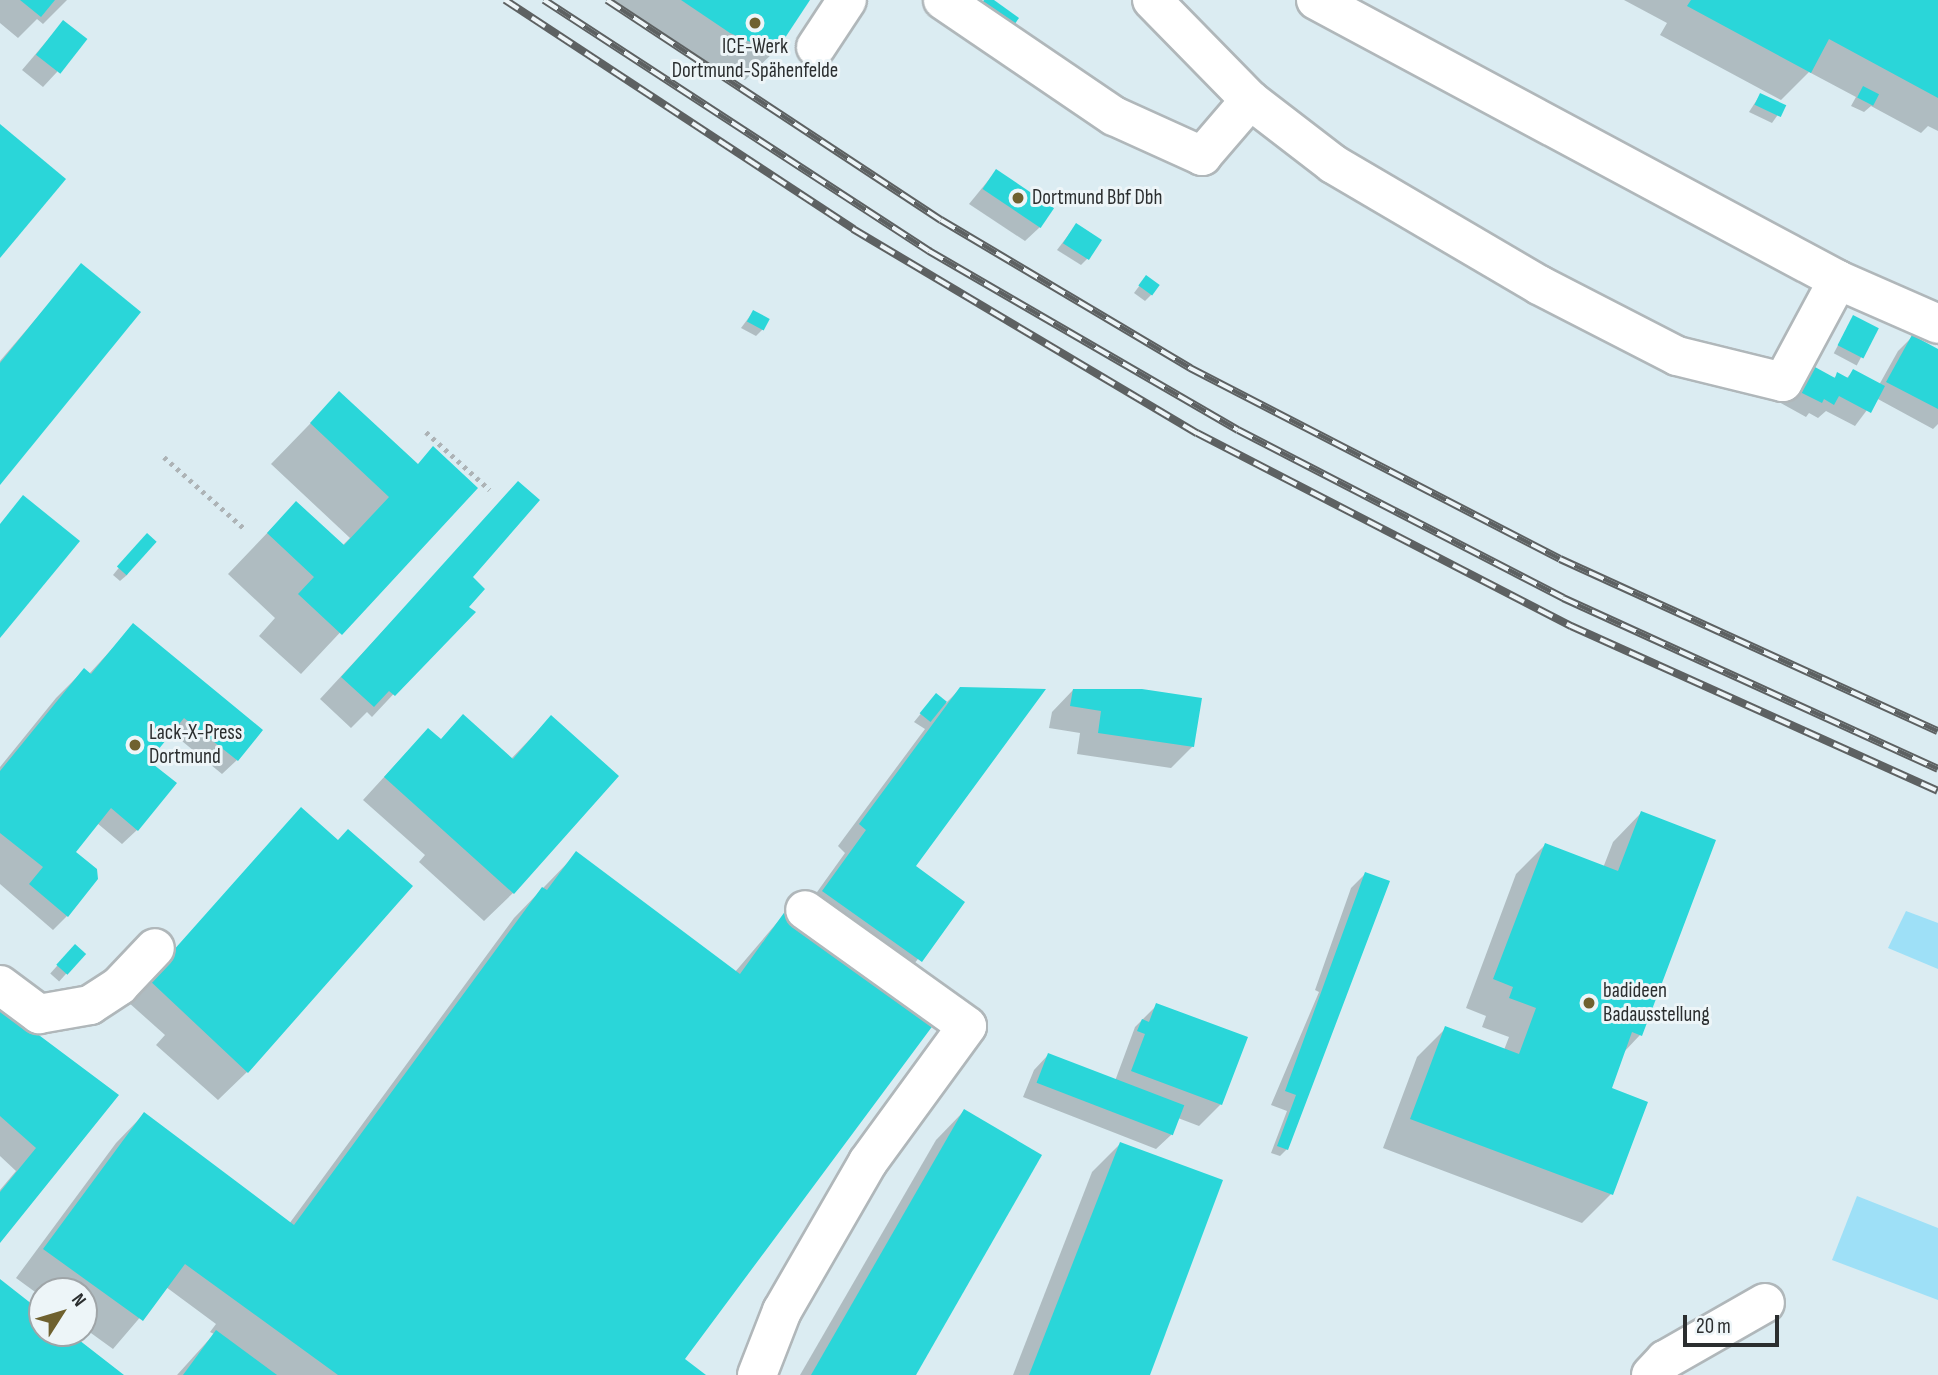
<!DOCTYPE html>
<html>
<head>
<meta charset="utf-8">
<style>
	body { margin:0 }
	#map { position:relative; width:1938px; height:1375px; overflow:hidden; background:#edf5f8; font-family:"Sofia Sans Condensed",sans-serif }
	div>[style] { position:absolute }
	.built>* { inset:0; background:#dbecf2 }
	.green>* { inset:0; background:#9ee0f7 }
	.shadow>* { inset:0; background:#0003; transform-origin:0 0 }
	.building>* { inset:0; background:#2ad6d9; transform-origin:0 0 }
	.path>* { height:4.5px; margin-top:-2.25px; transform-origin:0; background:repeating-linear-gradient(90deg,#adb3b6 0 3.5px,transparent 0 8.5px) }
	.roads { filter:drop-shadow(2px 0 #b0b7ba) drop-shadow(-2px 0 #b0b7ba) drop-shadow(0 2px #b0b7ba) drop-shadow(0 -2px #b0b7ba) }
	.minor>* { height:38px; margin:-19px; padding:0 19px; transform-origin:19px; border-radius:19px; background:#fff }
	.rail>* { height:8px; margin-top:-4px; transform-origin:0; background:repeating-linear-gradient(90deg,#edf5f8 0 16px,#5d6162 0 32px); box-sizing:border-box; border-block:2px solid #5d6162 }
	.dots>* { width:19px; height:19px; translate:-50% -50%; box-sizing:border-box; border:4px solid #edf5f8; border-radius:50% }
	span { translate:-50% -50%; white-space:nowrap; text-align:center; line-height:1.15; -webkit-text-stroke:6px #edf5f8; paint-order:stroke }
	.poi-label { font-size:21px; color:#2b2e2f }
	.left { translate:0 -50%; text-align:left }
	.north { position:absolute; left:28px; top:1277px; width:70px; height:70px; box-sizing:border-box; background:#edf5f8; border:2px solid #9fa5a8; border-radius:50%; rotate:53deg; font-size:19px; font-weight:700; line-height:28px; text-align:center; color:#2b2e2f }
	.north::after { content:''; display:block; margin:auto; width:24px; height:32px; background:#6f612f; clip-path:polygon(50% 0,100% 100%,50% 72%,0 100%) }
	.scale { position:absolute; left:1683px; top:1315px; width:96px; height:32px; box-sizing:border-box; border:4px solid #2b2e2f; border-top:0; padding-left:9px; font-size:21px; line-height:24px; white-space:nowrap; color:#2b2e2f; -webkit-text-stroke:5px #edf5f8; paint-order:stroke }
</style>
</head>
<body>
<div id="map">
	<div class="built">
		<div style="clip-path:polygon(evenodd,0 0,1938px 0,1938px 1375px,0 1375px,0 0,42px 1291px,84px 1291px,84px 1333px,42px 1333px,42px 1291px)"></div>
	</div>
	<div class="green">
		<div style="clip-path:polygon(1906px 911px,1938px 923px,1938px 969px,1888px 948px)"></div>
		<div style="clip-path:polygon(1857px 1196px,1938px 1228px,1938px 1300px,1832px 1260px)"></div>
	</div>
	<div class="shadow">
		<div style="clip-path:polygon(0 0,67px 0,43px 24px,37px 19px,18px 38px,0 23px)"></div>
		<div style="clip-path:polygon(609px 0,808px 0,774px 52px,745px 80px,702px 61px)"></div>
		<div style="clip-path:polygon(1624px 0,1938px 0,1938px 131px,1928px 126px,1921px 133px,1871px 106px,1864px 112px,1851px 106px,1856px 97px,1809px 72px,1781px 100px,1660px 35px,1667px 23px)"></div>
		<div style="clip-path:polygon(63px 22px,57px 72px,43px 87px,22px 70px)"></div>
		<div style="clip-path:polygon(1760px 95px,1784px 106px,1772px 123px,1749px 112px)"></div>
		<div style="clip-path:polygon(996px 171px,1040px 227px,1025px 241px,969px 204px)"></div>
		<div style="clip-path:polygon(1076px 225px,1088px 258px,1081px 265px,1057px 250px)"></div>
		<div style="clip-path:polygon(81px 266px,0 482px,0 361px)"></div>
		<div style="clip-path:polygon(1146px 277px,1152px 294px,1145px 301px,1134px 293px)"></div>
		<div style="clip-path:polygon(753px 312px,763px 329px,756px 336px,741px 328px)"></div>
		<div style="left:1853px;top:317px;width:26px;height:41px;rotate:28deg"></div>
		<div style="clip-path:polygon(1912px 337px,1938px 351px,1938px 424px,1933px 429px,1876px 398px,1855px 426px,1826px 411px,1818px 418px,1809px 413px,1806px 417px,1777px 401px,1790px 377px,1833px 379px,1838px 374px,1846px 379px,1853px 371px,1879px 385px,1898px 351px)"></div>
		<div style="clip-path:polygon(339px 394px,417px 466px,476px 488px,301px 674px,259px 636px,275px 618px,228px 574px,296px 503px,342px 546px,350px 538px,271px 464px)"></div>
		<div style="clip-path:polygon(140px 542px,127px 575px,120px 581px,113px 575px)"></div>
		<div style="clip-path:polygon(470px 577px,431px 654px,372px 717px,367px 712px,351px 728px,320px 699px,420px 591px)"></div>
		<div style="clip-path:polygon(133px 626px,237px 760px,222px 774px,171px 732px,147px 761px,137px 830px,122px 844px,97px 823px,74px 852px,67px 916px,53px 930px,0 884px,0 767px,56px 698px,84px 670px,89px 674px)"></div>
		<div style="clip-path:polygon(960px 689px,914px 866px,963px 902px,899px 983px,802px 913px,845px 853px,838px 846px,925px 729px,914px 722px,936px 695px,946px 703px)"></div>
		<div style="clip-path:polygon(1073px 690px,1193px 746px,1171px 768px,1077px 754px,1080px 733px,1049px 728px,1052px 712px)"></div>
		<div style="clip-path:polygon(551px 717px,513px 893px,484px 921px,419px 862px,425px 855px,363px 800px,407px 752px,440px 740px,511px 759px)"></div>
		<div style="clip-path:polygon(301px 809px,247px 1072px,218px 1100px,156px 1045px,165px 1035px,128px 1002px)"></div>
		<div style="clip-path:polygon(1641px 813px,1640px 1035px,1623px 1053px,1610px 1089px,1645px 1103px,1611px 1194px,1582px 1223px,1383px 1148px,1417px 1057px,1446px 1028px,1504px 1050px,1509px 1037px,1482px 1027px,1486px 1016px,1466px 1008px,1516px 874px,1545px 845px,1603px 868px,1613px 842px)"></div>
		<div style="clip-path:polygon(576px 854px,735px 972px,786px 912px,683px 1359px,703px 1375px,177px 1375px,214px 1334px,210px 1332px,216px 1324px,166px 1287px,113px 1349px,84px 1328px,84px 1291px,42px 1291px,42px 1297px,16px 1278px,116px 1143px,144px 1114px,289px 1224px,514px 918px)"></div>
		<div style="clip-path:polygon(1365px 874px,1287px 1149px,1280px 1156px,1271px 1153px,1287px 1111px,1271px 1105px,1319px 992px,1315px 990px,1351px 888px)"></div>
		<div style="left:75px;top:946px;width:12px;height:37px;rotate:42deg"></div>
		<div style="clip-path:polygon(1157px 1005px,1221px 1104px,1199px 1126px,1178px 1118px,1171px 1135px,1156px 1149px,1023px 1097px,1034px 1070px,1048px 1055px,1115px 1081px,1135px 1027px)"></div>
		<div style="clip-path:polygon(0 1009px,117px 1095px,0 1240px,0 1190px,16px 1171px,0 1156px)"></div>
		<div style="clip-path:polygon(964px 1111px,914px 1375px,800px 1375px,936px 1140px)"></div>
		<div style="clip-path:polygon(1120px 1144px,1148px 1375px,1013px 1375px,1092px 1172px)"></div>
	</div>
	<div class="building">
		<div style="clip-path:polygon(20px 0,55px 0,41px 17px)"></div>
		<div style="clip-path:polygon(681px 0,810px 0,775px 53px,730px 33px)"></div>
		<div style="clip-path:polygon(984px 0,994px 0,1019px 18px,1009px 32px,977px 10px)"></div>
		<div style="clip-path:polygon(1691px 0,1938px 0,1938px 98px,1829px 39px,1811px 73px,1687px 6px)"></div>
		<div style="left:63px;top:20px;width:31px;height:44px;rotate:38deg"></div>
		<div style="left:1863px;top:86px;width:18px;height:13px;rotate:27deg"></div>
		<div style="left:1760px;top:93px;width:29px;height:13px;rotate:25deg"></div>
		<div style="clip-path:polygon(0 124px,66px 179px,0 258px)"></div>
		<div style="left:996px;top:169px;width:70px;height:24px;rotate:34deg"></div>
		<div style="left:1076px;top:223px;width:31px;height:24px;rotate:33deg"></div>
		<div style="clip-path:polygon(81px 263px,141px 312px,0 485px,0 363px)"></div>
		<div style="left:1146px;top:275px;width:17px;height:13px;rotate:36deg"></div>
		<div style="left:753px;top:310px;width:19px;height:13px;rotate:28deg"></div>
		<div style="left:1853px;top:315px;width:29px;height:34px;rotate:27deg"></div>
		<div style="clip-path:polygon(1912px 335px,1938px 349px,1938px 409px,1886px 382px)"></div>
		<div style="clip-path:polygon(1804px 361px,1835px 378px,1837px 372px,1848px 378px,1853px 369px,1885px 386px,1871px 413px,1839px 396px,1834px 405px,1824px 399px,1822px 403px,1790px 387px)"></div>
		<div style="clip-path:polygon(339px 391px,418px 464px,433px 446px,478px 488px,342px 635px,298px 594px,314px 577px,267px 533px,296px 501px,344px 545px,389px 497px,310px 423px)"></div>
		<div style="clip-path:polygon(518px 481px,540px 500px,473px 577px,485px 589px,469px 607px,476px 612px,395px 696px,389px 691px,374px 707px,341px 677px)"></div>
		<div style="clip-path:polygon(23px 495px,80px 541px,0 638px,0 524px)"></div>
		<div style="left:147px;top:533px;width:13px;height:45px;rotate:42deg"></div>
		<div style="clip-path:polygon(133px 623px,263px 730px,238px 761px,184px 718px,149px 761px,177px 783px,138px 831px,111px 808px,76px 852px,97px 869px,98px 879px,68px 917px,29px 884px,43px 867px,0 833px,0 771px,84px 668px,91px 674px)"></div>
		<div style="clip-path:polygon(960px 687px,1046px 689px,916px 866px,965px 902px,922px 962px,822px 891px,866px 830px,859px 824px)"></div>
		<div style="clip-path:polygon(1073px 689px,1142px 689px,1202px 698px,1194px 747px,1098px 733px,1101px 711px,1070px 706px)"></div>
		<div style="left:936px;top:693px;width:14px;height:26px;rotate:39deg"></div>
		<div style="clip-path:polygon(463px 714px,513px 759px,551px 715px,619px 776px,514px 894px,384px 777px,428px 728px,441px 739px)"></div>
		<div style="clip-path:polygon(301px 807px,338px 840px,348px 829px,413px 886px,248px 1073px,148px 979px)"></div>
		<div style="clip-path:polygon(1641px 811px,1716px 840px,1642px 1036px,1632px 1032px,1612px 1088px,1648px 1102px,1613px 1195px,1410px 1119px,1445px 1026px,1519px 1054px,1536px 1008px,1509px 998px,1513px 987px,1493px 979px,1545px 843px,1618px 871px)"></div>
		<div style="clip-path:polygon(576px 851px,740px 974px,786px 910px,937px 1020px,685px 1359px,706px 1375px,338px 1375px,185px 1264px,143px 1321px,43px 1249px,144px 1112px,294px 1225px,542px 887px,547px 890px)"></div>
		<div style="clip-path:polygon(1365px 872px,1390px 881px,1288px 1150px,1277px 1146px,1296px 1095px,1285px 1091px)"></div>
		<div style="left:75px;top:944px;width:15px;height:28px;rotate:42deg"></div>
		<div style="clip-path:polygon(1156px 1003px,1248px 1037px,1222px 1105px,1131px 1071px,1145px 1034px,1137px 1031px,1142px 1019px,1149px 1022px)"></div>
		<div style="clip-path:polygon(0 1006px,119px 1095px,0 1243px,0 1192px,36px 1148px,0 1116px)"></div>
		<div style="left:1048px;top:1053px;width:146px;height:32px;rotate:21deg"></div>
		<div style="clip-path:polygon(964px 1109px,1042px 1155px,916px 1375px,811px 1375px)"></div>
		<div style="clip-path:polygon(1120px 1142px,1223px 1180px,1150px 1375px,1029px 1375px)"></div>
		<div style="clip-path:polygon(0 1279px,42px 1312px,42px 1333px,70px 1333px,124px 1375px,0 1375px)"></div>
		<div style="clip-path:polygon(216px 1330px,277px 1375px,183px 1375px)"></div>
	</div>
	<div class="path">
		<div style="left:426px;top:432px;width:86px;rotate:42.2deg"></div>
		<div style="left:164px;top:457px;width:110px;rotate:41.7deg"></div>
	</div>
	<div class="roads">
		<div class="minor">
			<div style="left:943px;top:0;width:207px;rotate:34.2deg"></div>
			<div style="left:1114px;top:116px;width:97px;rotate:24.4deg"></div>
			<div style="left:1202px;top:156px;width:74px;rotate:-49.4deg"></div>
			<div style="left:1152px;top:0;width:140px;rotate:45.6deg"></div>
			<div style="left:1250px;top:100px;width:105px;rotate:37.6deg"></div>
			<div style="left:1333px;top:164px;width:239px;rotate:30.4deg"></div>
			<div style="left:1539px;top:285px;width:155px;rotate:27.2deg"></div>
			<div style="left:1677px;top:356px;width:109px;rotate:13.8deg"></div>
			<div style="left:1783px;top:382px;width:116px;rotate:-61.7deg"></div>
			<div style="left:1316px;top:0;width:592px;rotate:28.21deg"></div>
			<div style="left:1838px;top:280px;width:109px;rotate:23.7deg"></div>
			<div style="left:816px;top:47px;width:56px;rotate:-56.6deg"></div>
			<div style="left:0;top:985px;width:49px;rotate:36.6deg"></div>
			<div style="left:39px;top:1014px;width:52px;rotate:-10deg"></div>
			<div style="left:90px;top:1005px;width:35px;rotate:-33deg"></div>
			<div style="left:119px;top:986px;width:52px;rotate:-46.5deg"></div>
			<div style="left:757px;top:1375px;width:69px;rotate:-68.7deg"></div>
			<div style="left:782px;top:1311px;width:172px;rotate:-60deg"></div>
			<div style="left:868px;top:1162px;width:168px;rotate:-53.9deg"></div>
			<div style="left:967px;top:1026px;width:199px;rotate:-144.4deg"></div>
			<div style="left:1651px;top:1375px;width:21px;rotate:-47deg"></div>
			<div style="left:1665px;top:1360px;width:115px;rotate:-29.7deg"></div>
		</div>
	</div>
	<div class="rail">
		<div style="left:505px;top:0;width:417px;rotate:33.3deg"></div>
		<div style="left:853px;top:229px;width:400px;rotate:30.7deg"></div>
		<div style="left:1197px;top:433px;width:421px;rotate:27.3deg"></div>
		<div style="left:1571px;top:626px;width:402px;rotate:24.2deg"></div>
		<div style="left:544px;top:0;width:460px;rotate:33.1deg"></div>
		<div style="left:929px;top:251px;width:357px;rotate:30.1deg"></div>
		<div style="left:1238px;top:430px;width:366px;rotate:27.3deg"></div>
		<div style="left:1563px;top:598px;width:412px;rotate:24.5deg"></div>
		<div style="left:607px;top:0;width:400px;rotate:33.4deg"></div>
		<div style="left:941px;top:220px;width:290px;rotate:30.7deg"></div>
		<div style="left:1190px;top:368px;width:416px;rotate:27.3deg"></div>
		<div style="left:1560px;top:559px;width:415px;rotate:24.5deg"></div>
	</div>
	<div class="dots">
		<div style="left:755px;top:23px;background:#6f612f"></div>
		<div style="left:1018px;top:198px;background:#6f612f"></div>
		<div style="left:135px;top:745px;background:#6f612f"></div>
		<div style="left:1589px;top:1003px;background:#6f612f"></div>
	</div>
	<div class="poi-label">
		<span style="left:755px;top:59px">ICE-Werk<br>Dortmund-Spähenfelde</span>
		<span class="left" style="left:1032px;top:198px">Dortmund Bbf Dbh</span>
		<span class="left" style="left:149px;top:745px">Lack-X-Press<br>Dortmund</span>
		<span class="left" style="left:1603px;top:1003px">badideen<br>Badausstellung</span>
	</div>
	<div class="north">N</div>
	<div class="scale">20 m</div>
</div>
</body>
</html>
